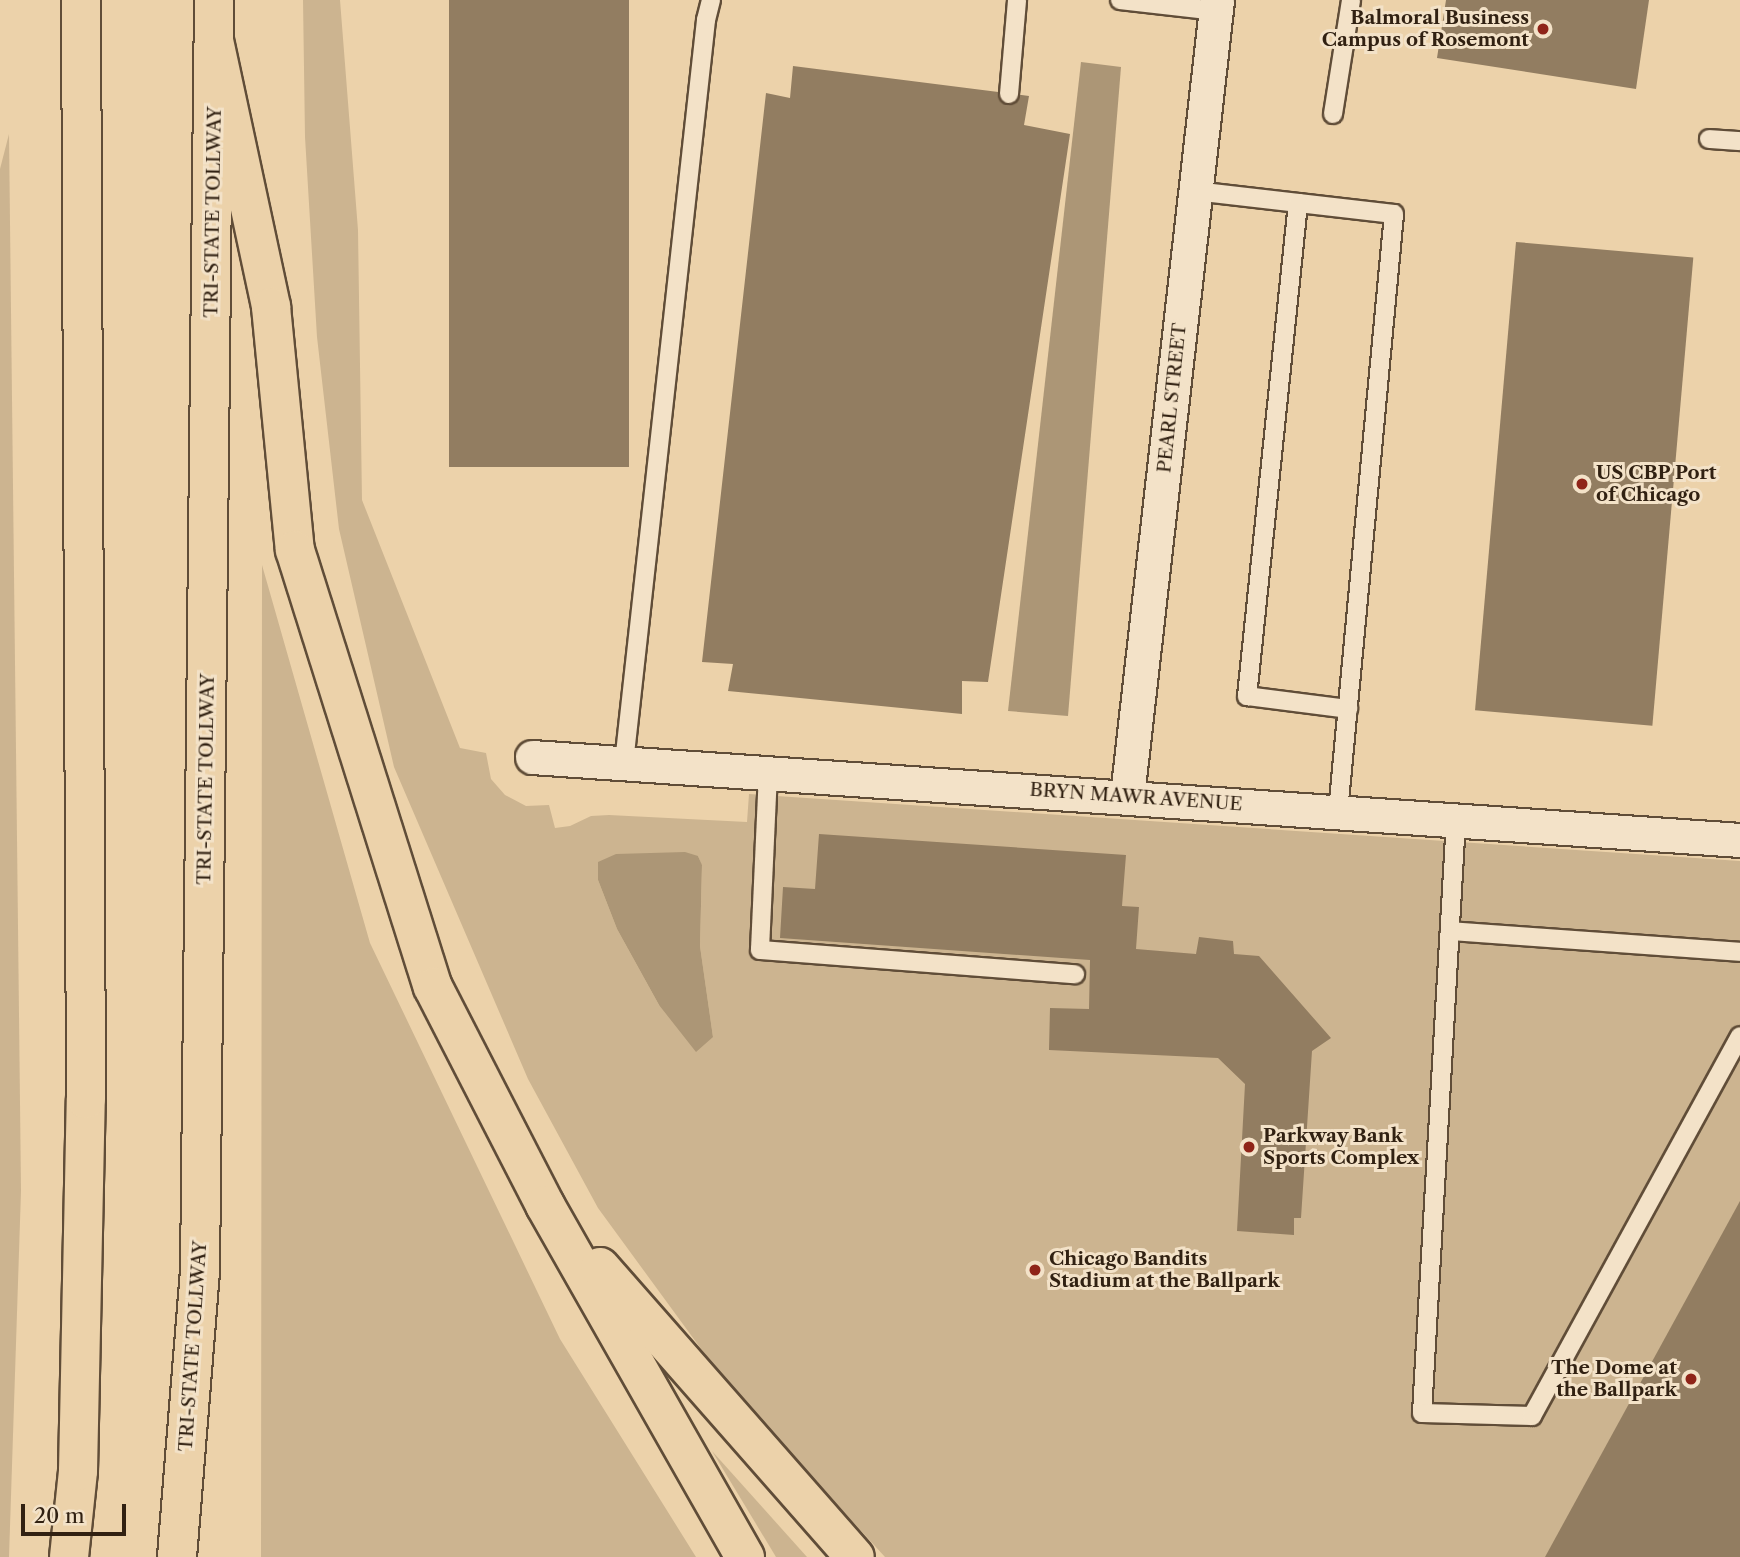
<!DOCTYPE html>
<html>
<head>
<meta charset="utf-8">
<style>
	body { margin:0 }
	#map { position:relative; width:1740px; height:1557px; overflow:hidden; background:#ecd2aa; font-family:"Libre Caslon Text",serif }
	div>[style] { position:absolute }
	.green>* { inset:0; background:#ccb490 }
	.water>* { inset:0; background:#ac9676 }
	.building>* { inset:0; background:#927d61; transform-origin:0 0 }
	.roads { filter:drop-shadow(2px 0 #604d38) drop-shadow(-2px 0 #604d38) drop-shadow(0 2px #604d38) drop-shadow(0 -2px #604d38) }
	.lane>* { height:18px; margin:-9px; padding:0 9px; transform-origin:9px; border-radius:9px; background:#f3e2c8 }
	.street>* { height:33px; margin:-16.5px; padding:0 16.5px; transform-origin:16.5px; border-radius:16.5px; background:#f3e2c8 }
	.highway>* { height:38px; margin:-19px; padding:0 19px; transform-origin:19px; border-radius:19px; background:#ecd2aa }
	.dots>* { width:19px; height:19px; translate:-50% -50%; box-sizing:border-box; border:4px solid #f3e2c8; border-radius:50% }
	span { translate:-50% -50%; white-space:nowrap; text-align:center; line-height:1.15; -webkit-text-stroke:6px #f3e2c8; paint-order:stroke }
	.poi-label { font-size:19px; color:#312112; font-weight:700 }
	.right { translate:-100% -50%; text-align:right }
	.left { translate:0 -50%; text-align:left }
	.street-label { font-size:19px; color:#312112 }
	.scale { position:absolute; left:21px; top:1504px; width:105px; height:32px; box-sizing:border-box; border:4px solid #312112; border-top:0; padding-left:9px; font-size:21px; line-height:24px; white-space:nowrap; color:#312112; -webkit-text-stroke:5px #f3e2c8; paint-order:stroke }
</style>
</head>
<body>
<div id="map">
	<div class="green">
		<div style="clip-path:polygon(evenodd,303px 0,340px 0,358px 230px,362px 500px,460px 748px,486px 753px,491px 779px,505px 795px,526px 806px,549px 805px,555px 828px,570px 826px,591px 816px,609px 815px,747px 822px,749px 794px,1740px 861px,1740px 1557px,885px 1557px,726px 1383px,598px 1208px,528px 1079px,394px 767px,339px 529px,317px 337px,305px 137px,303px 0,698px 856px,702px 866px,700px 946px,713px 1037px,659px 1005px,617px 929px,598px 880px,698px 856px)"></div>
		<div style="clip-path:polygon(9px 134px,21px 1191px,9px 1557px,0 1557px,0 169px)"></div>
		<div style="clip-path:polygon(262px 565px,370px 943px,560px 1339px,696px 1557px,261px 1557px)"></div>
		<div style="clip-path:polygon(712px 1451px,807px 1557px,776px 1557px)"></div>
	</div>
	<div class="water">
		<div style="clip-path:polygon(1081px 62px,1121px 67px,1068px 716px,1008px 711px)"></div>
		<div style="clip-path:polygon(685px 852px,698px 856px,702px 865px,700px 946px,713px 1037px,696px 1052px,659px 1005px,617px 929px,598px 880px,598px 862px,616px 854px)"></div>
	</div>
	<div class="building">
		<div style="left:449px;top:0;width:180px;height:467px"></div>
		<div style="clip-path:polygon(1446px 0,1649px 0,1636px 89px,1437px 58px)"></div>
		<div style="clip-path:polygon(793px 66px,1029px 96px,1024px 125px,1070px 134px,988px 682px,962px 681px,962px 714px,728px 691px,733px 664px,702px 662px,766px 93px,790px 98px)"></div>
		<div style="left:1516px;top:242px;width:178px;height:470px;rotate:5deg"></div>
		<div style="clip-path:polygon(819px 834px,1126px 855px,1122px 906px,1139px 907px,1136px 949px,1196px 954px,1199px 937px,1233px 941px,1234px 954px,1259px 956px,1331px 1038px,1312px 1051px,1301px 1218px,1294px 1218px,1294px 1235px,1237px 1231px,1245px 1084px,1218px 1058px,1049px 1050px,1050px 1008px,1089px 1009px,1090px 960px,780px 938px,783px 887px,815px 889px)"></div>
		<div style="clip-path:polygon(1740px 1201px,1740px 1557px,1545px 1557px)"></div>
	</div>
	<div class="roads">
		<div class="lane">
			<div style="left:1120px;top:0;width:97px;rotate:6.5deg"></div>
			<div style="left:1009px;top:94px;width:94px;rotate:-85.1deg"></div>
			<div style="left:1333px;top:114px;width:115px;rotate:-81deg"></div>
			<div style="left:1709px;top:139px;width:31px;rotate:4deg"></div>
			<div style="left:1195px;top:191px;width:200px;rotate:6.6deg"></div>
			<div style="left:1394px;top:214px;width:601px;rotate:95.35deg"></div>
			<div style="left:1298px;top:203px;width:496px;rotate:95.9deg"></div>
			<div style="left:1247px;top:696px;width:102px;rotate:7.3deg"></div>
			<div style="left:624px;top:763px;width:748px;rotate:-83.7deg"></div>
			<div style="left:706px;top:20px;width:21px;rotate:-76deg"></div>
			<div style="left:768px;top:773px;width:177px;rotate:92.6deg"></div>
			<div style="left:760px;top:950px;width:316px;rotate:4.4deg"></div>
			<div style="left:1456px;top:820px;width:594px;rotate:93.28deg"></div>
			<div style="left:1422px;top:1413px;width:110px;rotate:1.6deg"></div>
			<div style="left:1532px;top:1416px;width:433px;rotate:-61.3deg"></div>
			<div style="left:1450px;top:931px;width:291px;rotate:4.1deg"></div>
		</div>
		<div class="street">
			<div style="left:532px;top:757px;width:1211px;rotate:3.93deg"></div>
			<div style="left:1127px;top:796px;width:801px;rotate:-83.55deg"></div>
		</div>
		<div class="highway">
			<div style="left:215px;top:45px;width:268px;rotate:77.9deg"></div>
			<div style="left:271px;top:307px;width:244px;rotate:84.4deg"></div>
			<div style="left:295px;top:550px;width:458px;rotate:72.5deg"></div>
			<div style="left:433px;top:987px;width:245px;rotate:62.8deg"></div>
			<div style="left:545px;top:1205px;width:405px;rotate:60.4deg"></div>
			<div style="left:600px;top:1267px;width:386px;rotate:48.7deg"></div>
			<div style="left:69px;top:1557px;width:86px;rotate:-84deg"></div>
			<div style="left:78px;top:1471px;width:372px;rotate:-88.8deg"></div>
			<div style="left:86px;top:1099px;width:1099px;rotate:-90.26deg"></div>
			<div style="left:177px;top:1557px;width:286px;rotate:-85.4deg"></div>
			<div style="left:200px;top:1272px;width:1272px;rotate:-89.37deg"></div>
		</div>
	</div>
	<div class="dots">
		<div style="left:1543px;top:29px;background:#8f2418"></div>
		<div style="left:1582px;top:484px;background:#8f2418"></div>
		<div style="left:1249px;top:1147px;background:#8f2418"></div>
		<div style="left:1035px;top:1270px;background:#8f2418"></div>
		<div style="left:1691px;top:1379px;background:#8f2418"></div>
	</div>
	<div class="poi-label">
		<span class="right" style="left:1529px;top:29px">Balmoral Business<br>Campus of Rosemont</span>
		<span class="left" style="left:1596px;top:484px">US CBP Port<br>of Chicago</span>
		<span class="left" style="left:1263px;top:1147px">Parkway Bank<br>Sports Complex</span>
		<span class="left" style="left:1049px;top:1270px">Chicago Bandits<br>Stadium at the Ballpark</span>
		<span class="right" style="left:1677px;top:1379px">The Dome at<br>the Ballpark</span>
	</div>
	<div class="street-label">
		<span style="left:213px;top:212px;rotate:-89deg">TRI-STATE TOLLWAY</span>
		<span style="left:1172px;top:398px;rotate:-84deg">PEARL STREET</span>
		<span style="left:206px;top:779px;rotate:-89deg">TRI-STATE TOLLWAY</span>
		<span style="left:1136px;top:797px;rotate:4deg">BRYN MAWR AVENUE</span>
		<span style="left:193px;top:1346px;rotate:-86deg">TRI-STATE TOLLWAY</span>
	</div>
	<div class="scale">20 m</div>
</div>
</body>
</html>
